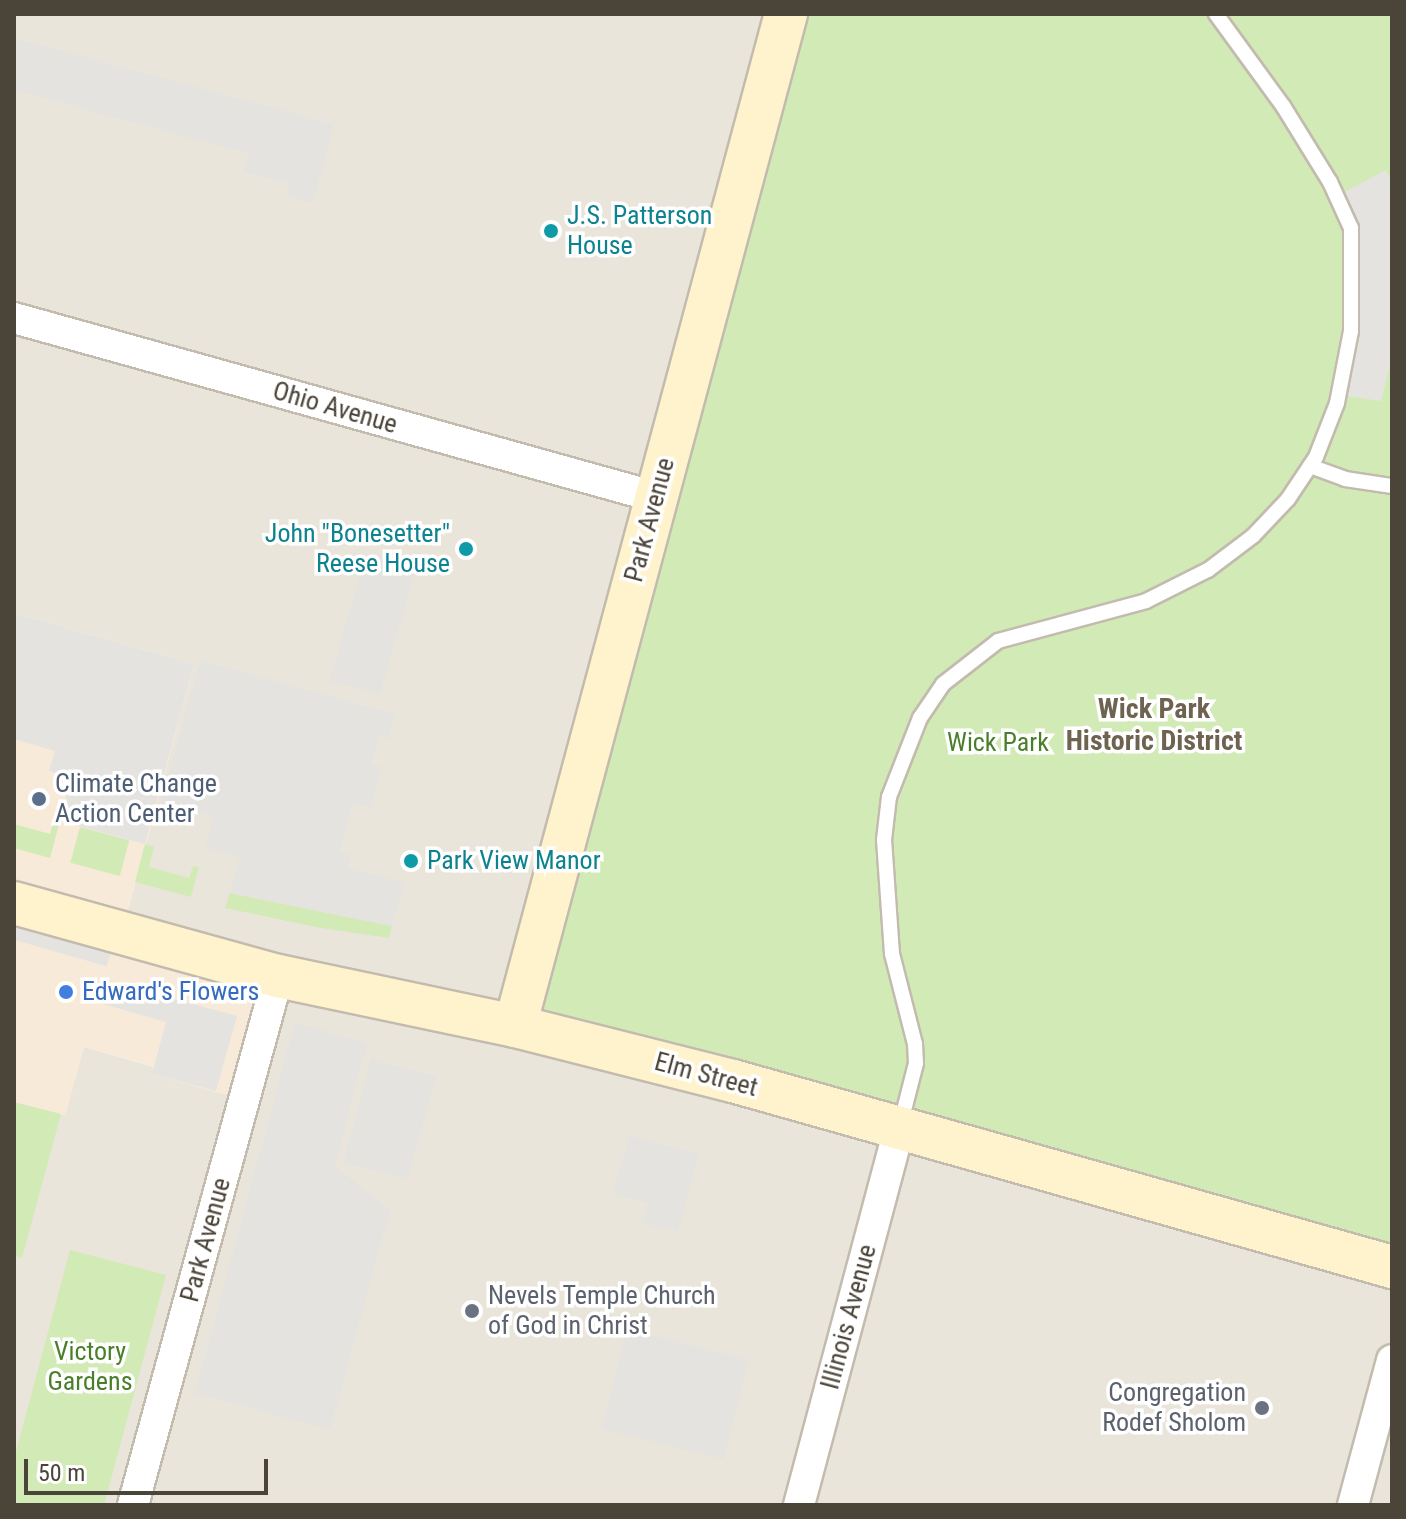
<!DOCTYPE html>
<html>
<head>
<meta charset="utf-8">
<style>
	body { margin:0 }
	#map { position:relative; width:1406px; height:1519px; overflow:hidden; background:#f6f3ec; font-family:"Roboto Condensed",sans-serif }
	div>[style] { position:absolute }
	.residential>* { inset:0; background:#eae5da }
	.commercial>* { inset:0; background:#f7ead8 }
	.green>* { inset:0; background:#d2eab5; transform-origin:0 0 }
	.parking>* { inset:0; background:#e5e3e0; transform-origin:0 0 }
	.roads { filter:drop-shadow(2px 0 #c2bbae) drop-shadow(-2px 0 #c2bbae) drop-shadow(0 2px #c2bbae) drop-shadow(0 -2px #c2bbae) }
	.lane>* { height:14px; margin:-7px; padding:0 7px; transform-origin:7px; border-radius:7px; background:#fff }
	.street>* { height:30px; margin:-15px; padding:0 15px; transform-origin:15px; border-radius:15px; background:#fff }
	.secondary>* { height:42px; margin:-21px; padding:0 21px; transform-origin:21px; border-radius:21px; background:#fff3cd }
	.dots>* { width:22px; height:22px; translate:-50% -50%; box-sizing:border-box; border:4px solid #fff; border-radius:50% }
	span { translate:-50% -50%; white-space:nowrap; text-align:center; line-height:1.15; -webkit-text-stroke:7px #fff; paint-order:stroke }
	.culture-label { font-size:26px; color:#0d838f }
	.left { translate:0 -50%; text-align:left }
	.right { translate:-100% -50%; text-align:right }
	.street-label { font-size:26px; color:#4b4439 }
	.park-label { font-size:26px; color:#4a7f2a }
	.service-label { font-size:26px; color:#4e5e75 }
	.shop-label { font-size:26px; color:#366cbe }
	.worship-label { font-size:26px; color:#5b616d }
	.neighbourhood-label { font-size:28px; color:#6e6250; font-weight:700 }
	.frame { position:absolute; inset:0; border:16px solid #4b4439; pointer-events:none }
	.scale { position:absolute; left:24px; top:1459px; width:244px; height:36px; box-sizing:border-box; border:4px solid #4b4439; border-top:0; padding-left:10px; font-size:24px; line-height:28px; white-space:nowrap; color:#4b4439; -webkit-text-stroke:6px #fff; paint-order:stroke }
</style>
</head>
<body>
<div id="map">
	<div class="residential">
		<div style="clip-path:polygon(14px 14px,786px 14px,1392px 1267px,1392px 1505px,14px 1505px,14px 1102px,65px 1115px,84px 1047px,154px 1067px,153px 1074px,244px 1099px,122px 933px,194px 664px,14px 613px)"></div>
	</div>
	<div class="commercial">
		<div style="clip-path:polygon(14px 613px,194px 664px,122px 933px,278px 976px,244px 1100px,152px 1074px,154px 1066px,84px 1047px,65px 1116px,14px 1102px)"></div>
	</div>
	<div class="green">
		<div style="clip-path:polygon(786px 14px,1392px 14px,1392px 1267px,515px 1026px)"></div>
		<div style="clip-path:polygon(53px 823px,59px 824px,50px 858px,14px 848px,14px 824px,50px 834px)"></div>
		<div style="left:80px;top:827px;width:51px;height:37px;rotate:15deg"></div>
		<div style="clip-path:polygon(145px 844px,154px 847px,149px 867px,189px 878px,193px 866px,199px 867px,191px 897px,135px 882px)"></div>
		<div style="clip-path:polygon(230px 893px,392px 926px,389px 938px,321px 928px,225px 908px)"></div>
		<div style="clip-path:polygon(14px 1102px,61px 1114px,22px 1258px,14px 1255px)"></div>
		<div style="clip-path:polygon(70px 1250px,166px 1275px,104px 1505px,14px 1505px,14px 1459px)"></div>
	</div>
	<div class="parking">
		<div style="clip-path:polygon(14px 38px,334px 124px,313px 203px,287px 196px,289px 184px,244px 172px,249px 154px,14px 90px)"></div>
		<div style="clip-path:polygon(1386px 170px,1392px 184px,1392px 358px,1381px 401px,1339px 395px,1354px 272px,1337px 196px)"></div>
		<div style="left:366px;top:554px;width:52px;height:132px;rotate:16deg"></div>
		<div style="clip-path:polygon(14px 613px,194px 664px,145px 844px,60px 821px,71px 778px,49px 771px,55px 751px,14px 739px)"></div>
		<div style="clip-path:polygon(200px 660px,395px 714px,389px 738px,380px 736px,372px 764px,382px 767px,371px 808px,353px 803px,340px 851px,351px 854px,348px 867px,404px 883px,392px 926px,230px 893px,240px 857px,205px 847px,213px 816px,161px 802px)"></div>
		<div style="left:14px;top:923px;width:101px;height:16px;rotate:16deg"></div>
		<div style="clip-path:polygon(103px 979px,237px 1016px,216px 1091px,152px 1074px,166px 1022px,96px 1002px)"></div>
		<div style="clip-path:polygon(295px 1022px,367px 1044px,335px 1166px,390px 1210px,330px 1430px,195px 1393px)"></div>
		<div style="left:371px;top:1059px;width:67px;height:107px;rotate:15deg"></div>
		<div style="clip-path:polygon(629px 1135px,699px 1154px,678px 1232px,642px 1223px,647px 1203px,613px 1194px)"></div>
		<div style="left:627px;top:1329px;width:125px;height:103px;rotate:14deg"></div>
	</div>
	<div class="roads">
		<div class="lane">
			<div style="left:1310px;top:466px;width:37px;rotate:20deg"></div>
			<div style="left:1345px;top:479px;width:48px;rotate:8.5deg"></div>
			<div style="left:900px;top:1126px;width:65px;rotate:-75.7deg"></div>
			<div style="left:916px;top:1063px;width:19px;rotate:-93deg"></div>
			<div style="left:915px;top:1044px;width:93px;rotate:-104.3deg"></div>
			<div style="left:892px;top:954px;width:114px;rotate:-94deg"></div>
			<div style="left:884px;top:840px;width:43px;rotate:-83.4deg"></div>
			<div style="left:889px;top:797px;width:85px;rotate:-68.6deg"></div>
			<div style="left:920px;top:718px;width:41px;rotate:-55.9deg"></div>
			<div style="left:943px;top:684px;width:70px;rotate:-38deg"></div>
			<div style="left:998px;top:641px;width:153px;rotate:-15.1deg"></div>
			<div style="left:1146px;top:601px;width:69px;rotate:-26.6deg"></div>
			<div style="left:1208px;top:570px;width:56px;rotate:-37.1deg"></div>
			<div style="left:1253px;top:536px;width:51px;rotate:-46.6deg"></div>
			<div style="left:1288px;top:499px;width:50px;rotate:-56.3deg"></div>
			<div style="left:1316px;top:457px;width:58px;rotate:-68.7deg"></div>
			<div style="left:1337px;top:403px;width:73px;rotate:-79deg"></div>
			<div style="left:1351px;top:331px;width:103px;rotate:-90deg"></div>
			<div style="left:1351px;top:228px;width:51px;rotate:-114.5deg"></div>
			<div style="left:1330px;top:182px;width:89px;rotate:-121.7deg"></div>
			<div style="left:1283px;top:106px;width:114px;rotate:-126.1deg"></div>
		</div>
		<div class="street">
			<div style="left:14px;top:318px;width:666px;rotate:15.58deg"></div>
			<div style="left:133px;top:1505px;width:549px;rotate:-74.67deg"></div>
			<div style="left:799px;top:1505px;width:390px;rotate:-75.1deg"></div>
			<div style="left:1353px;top:1505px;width:150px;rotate:-74.9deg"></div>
		</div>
		<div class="secondary">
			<div style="left:14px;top:903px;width:274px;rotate:15.5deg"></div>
			<div style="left:278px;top:976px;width:242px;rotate:11.9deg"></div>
			<div style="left:515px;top:1026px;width:225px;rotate:14.2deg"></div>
			<div style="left:733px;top:1081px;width:685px;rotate:15.76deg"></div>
			<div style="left:515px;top:1026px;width:1048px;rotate:-75.01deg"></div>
		</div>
	</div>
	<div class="dots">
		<div style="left:551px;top:231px;background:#0f9aa8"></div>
		<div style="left:466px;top:549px;background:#0f9aa8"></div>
		<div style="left:39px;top:799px;background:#5c6f8a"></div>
		<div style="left:411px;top:861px;background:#0f9aa8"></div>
		<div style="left:66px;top:992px;background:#3f7fe0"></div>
		<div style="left:472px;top:1311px;background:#6b7280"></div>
		<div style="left:1262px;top:1408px;background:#6b7280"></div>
	</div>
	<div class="culture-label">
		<span class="left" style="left:567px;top:231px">J.S. Patterson<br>House</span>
		<span class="right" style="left:450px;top:549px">John "Bonesetter"<br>Reese House</span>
		<span class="left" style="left:427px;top:861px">Park View Manor</span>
	</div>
	<div class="street-label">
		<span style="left:335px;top:408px;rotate:16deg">Ohio Avenue</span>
		<span style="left:650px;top:520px;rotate:-75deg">Park Avenue</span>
		<span style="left:706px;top:1075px;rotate:15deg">Elm Street</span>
		<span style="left:206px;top:1240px;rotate:-75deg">Park Avenue</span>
		<span style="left:849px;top:1317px;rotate:-75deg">Illinois Avenue</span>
	</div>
	<div class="park-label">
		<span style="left:998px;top:743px">Wick Park</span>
		<span style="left:90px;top:1367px">Victory<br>Gardens</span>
	</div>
	<div class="service-label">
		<span class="left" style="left:55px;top:799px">Climate Change<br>Action Center</span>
	</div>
	<div class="shop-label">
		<span class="left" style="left:82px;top:992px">Edward's Flowers</span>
	</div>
	<div class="worship-label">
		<span class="left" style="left:488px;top:1311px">Nevels Temple Church<br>of God in Christ</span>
		<span class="right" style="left:1246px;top:1408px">Congregation<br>Rodef Sholom</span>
	</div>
	<div class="neighbourhood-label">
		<span style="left:1154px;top:725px">Wick Park<br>Historic District</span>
	</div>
	<div class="frame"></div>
	<div class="scale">50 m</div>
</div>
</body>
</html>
